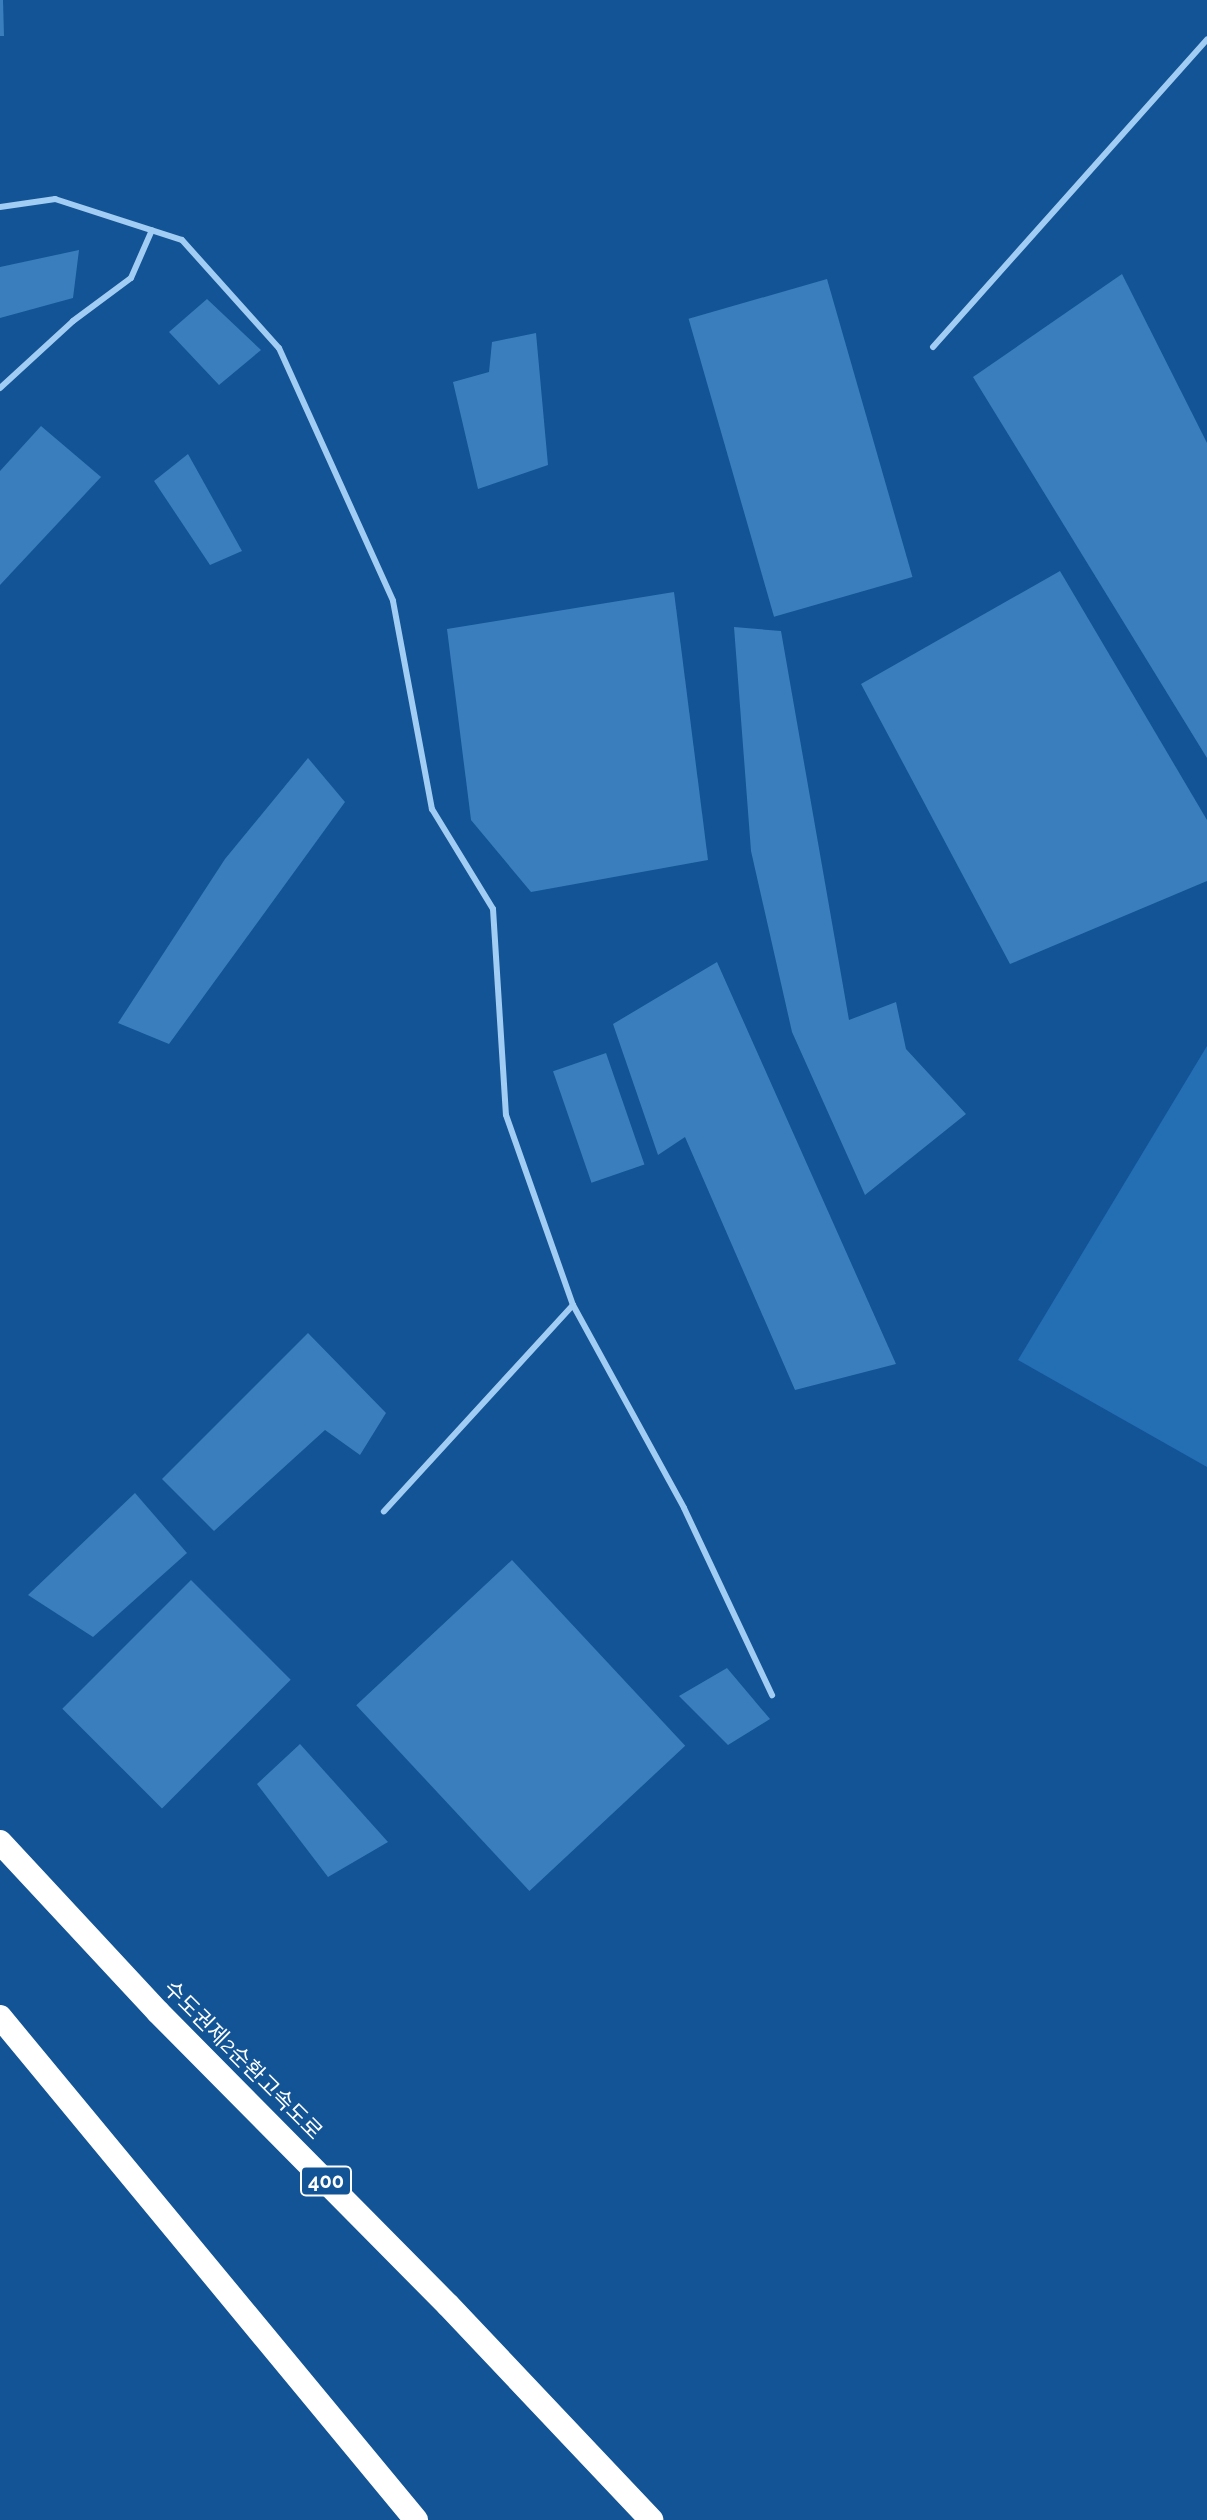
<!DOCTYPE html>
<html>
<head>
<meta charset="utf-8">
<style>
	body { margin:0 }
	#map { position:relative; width:1207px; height:2520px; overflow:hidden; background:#125495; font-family:Raleway,"Noto Sans KR",sans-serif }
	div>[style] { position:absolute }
	.green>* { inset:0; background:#246eb4 }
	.building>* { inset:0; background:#3b7ebd; transform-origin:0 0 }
	.lane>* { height:6px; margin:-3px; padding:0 3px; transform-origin:3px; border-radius:3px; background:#a1ccf3 }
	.highway>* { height:24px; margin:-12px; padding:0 12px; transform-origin:12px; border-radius:12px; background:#fff }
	span { translate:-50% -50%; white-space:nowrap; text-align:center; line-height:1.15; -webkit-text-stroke:6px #125495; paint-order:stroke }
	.shield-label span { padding:2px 6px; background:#125495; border:2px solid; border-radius:6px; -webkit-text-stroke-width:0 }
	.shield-label { font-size:20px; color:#fff; font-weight:700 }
	.street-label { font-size:22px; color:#fff }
</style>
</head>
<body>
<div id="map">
	<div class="green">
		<div style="clip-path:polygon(1207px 1046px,1207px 1467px,1018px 1360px)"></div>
	</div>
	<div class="building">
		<div style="clip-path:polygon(0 0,3px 0,4px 36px,0 36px)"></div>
		<div style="clip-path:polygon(79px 250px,73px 298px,0 318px,0 267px)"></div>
		<div style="clip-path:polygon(1122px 274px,1207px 443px,1207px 758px,973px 377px)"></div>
		<div style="left:827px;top:279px;width:310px;height:144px;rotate:74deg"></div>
		<div style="clip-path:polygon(207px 299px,261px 350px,219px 385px,169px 332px)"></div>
		<div style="clip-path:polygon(536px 333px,548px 465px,478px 489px,453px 382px,489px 372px,492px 342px)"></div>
		<div style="clip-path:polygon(41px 426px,101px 477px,0 585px,0 471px)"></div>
		<div style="clip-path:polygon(188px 454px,242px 551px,210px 565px,154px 481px)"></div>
		<div style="clip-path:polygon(1060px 571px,1207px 820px,1207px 881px,1010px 964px,861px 684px)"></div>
		<div style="clip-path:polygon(674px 592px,708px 860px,531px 892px,471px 820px,447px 629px)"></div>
		<div style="clip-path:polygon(734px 627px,781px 631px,849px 1020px,896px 1002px,906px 1049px,966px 1114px,865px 1195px,792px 1032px,751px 851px)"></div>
		<div style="clip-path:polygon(308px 758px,345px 802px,169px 1044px,118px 1023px,225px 859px)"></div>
		<div style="clip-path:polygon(717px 962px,896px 1364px,795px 1390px,685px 1137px,658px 1155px,613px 1024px)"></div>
		<div style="left:606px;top:1053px;width:118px;height:56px;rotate:71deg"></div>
		<div style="clip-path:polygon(308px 1333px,386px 1413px,360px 1455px,325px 1430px,214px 1531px,162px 1479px)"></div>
		<div style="clip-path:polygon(135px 1493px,187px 1553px,93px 1637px,28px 1595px)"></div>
		<div style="left:512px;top:1560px;width:254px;height:213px;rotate:47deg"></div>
		<div style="left:191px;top:1580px;width:141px;height:182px;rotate:45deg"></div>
		<div style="clip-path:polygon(727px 1668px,770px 1719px,728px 1745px,679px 1696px)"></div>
		<div style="clip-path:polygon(300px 1744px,388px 1842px,328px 1877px,257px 1784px)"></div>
	</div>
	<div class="lane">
		<div style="left:0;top:207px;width:56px;rotate:-8.3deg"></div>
		<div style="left:55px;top:199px;width:133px;rotate:17.9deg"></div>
		<div style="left:182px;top:240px;width:145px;rotate:48.1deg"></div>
		<div style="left:279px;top:348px;width:277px;rotate:65.7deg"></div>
		<div style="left:393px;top:601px;width:212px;rotate:79.4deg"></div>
		<div style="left:432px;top:809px;width:117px;rotate:58.6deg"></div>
		<div style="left:493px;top:909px;width:206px;rotate:86.4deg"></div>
		<div style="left:506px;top:1115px;width:201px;rotate:70.6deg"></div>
		<div style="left:573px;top:1305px;width:280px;rotate:132.5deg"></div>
		<div style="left:933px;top:347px;width:412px;rotate:-48.3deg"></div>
		<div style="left:0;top:388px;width:99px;rotate:-42.5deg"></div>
		<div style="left:73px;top:321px;width:72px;rotate:-36.6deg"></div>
		<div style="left:131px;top:278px;width:52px;rotate:-66.4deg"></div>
		<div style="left:573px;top:1305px;width:231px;rotate:61.3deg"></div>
		<div style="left:684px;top:1508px;width:207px;rotate:64.8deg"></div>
	</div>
	<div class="highway">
		<div style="left:0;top:1842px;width:232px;rotate:47.1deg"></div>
		<div style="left:158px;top:2012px;width:412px;rotate:45.3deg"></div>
		<div style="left:448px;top:2305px;width:296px;rotate:46.6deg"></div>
		<div style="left:0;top:2017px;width:653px;rotate:50.41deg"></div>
	</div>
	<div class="shield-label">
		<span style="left:326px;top:2181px">400</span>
	</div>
	<div class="street-label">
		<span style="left:243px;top:2060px;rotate:45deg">수도권제2순환고속도로</span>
	</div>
</div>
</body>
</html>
